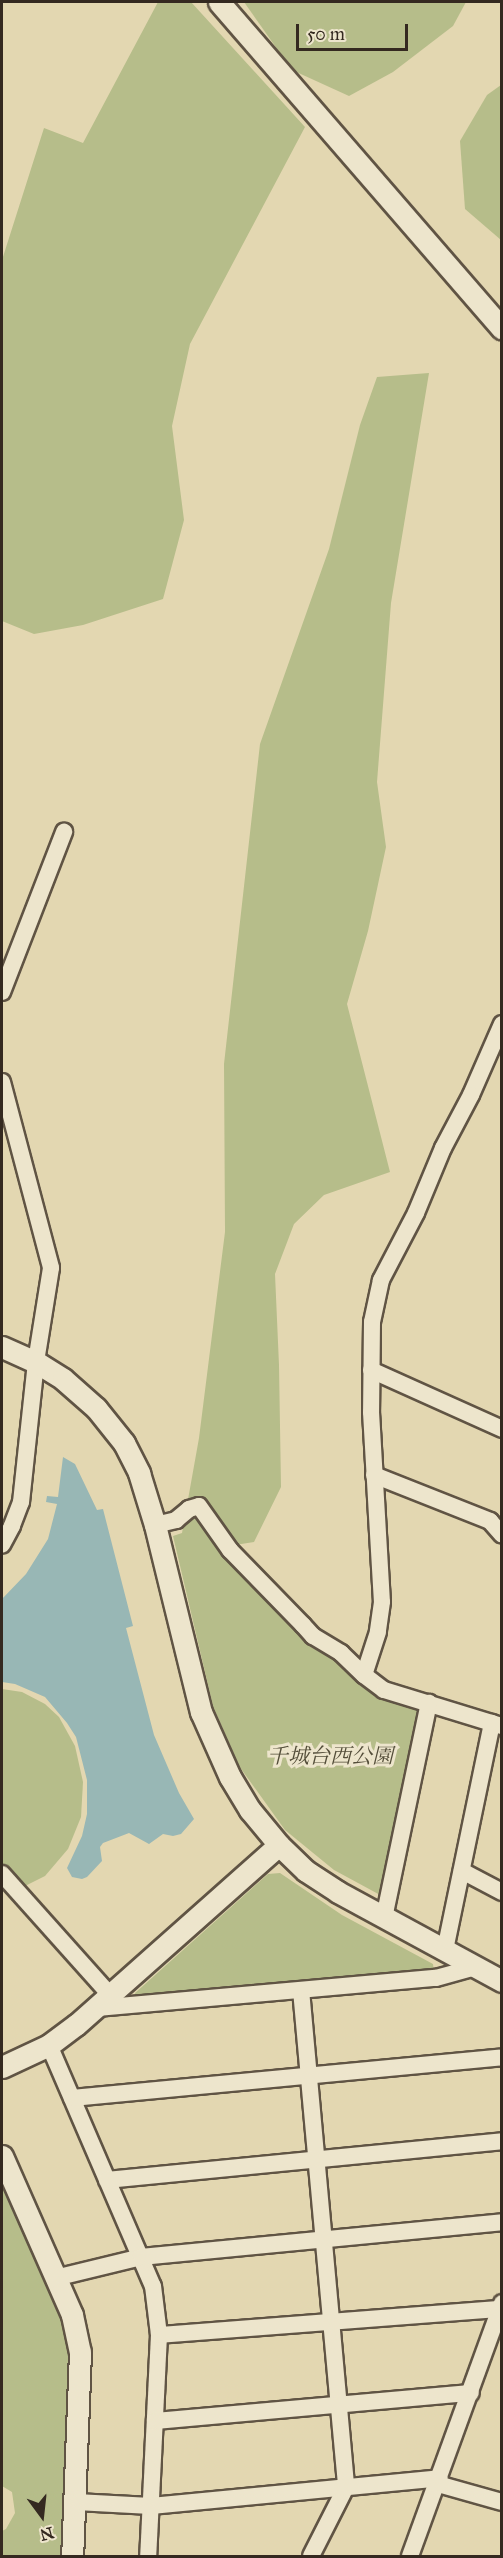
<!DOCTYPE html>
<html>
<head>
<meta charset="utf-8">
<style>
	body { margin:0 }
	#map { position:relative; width:503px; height:2558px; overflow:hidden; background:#e3d7b1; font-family:"IM FELL Great Primer","Noto Serif JP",serif }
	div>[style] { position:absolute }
	.green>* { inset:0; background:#b6bd8a }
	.water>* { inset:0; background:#98b7b5 }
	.roads { filter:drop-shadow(2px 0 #605444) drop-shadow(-2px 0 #605444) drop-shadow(0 2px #605444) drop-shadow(0 -2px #605444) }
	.minor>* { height:16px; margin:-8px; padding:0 8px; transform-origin:8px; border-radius:8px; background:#ede5cc }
	.tertiary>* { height:21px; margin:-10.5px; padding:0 10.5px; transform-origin:10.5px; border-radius:10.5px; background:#ede5cc }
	span { translate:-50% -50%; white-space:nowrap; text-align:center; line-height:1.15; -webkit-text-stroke:6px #ede5cc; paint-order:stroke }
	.park-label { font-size:21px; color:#544e3a; font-style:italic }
	.frame { position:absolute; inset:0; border:3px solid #342920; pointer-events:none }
	.north { position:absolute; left:12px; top:2486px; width:60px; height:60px; -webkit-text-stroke:4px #ede5cc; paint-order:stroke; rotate:165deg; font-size:16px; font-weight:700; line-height:24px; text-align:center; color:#342920 }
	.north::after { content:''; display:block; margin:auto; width:21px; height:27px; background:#342920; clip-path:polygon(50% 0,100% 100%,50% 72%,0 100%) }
	.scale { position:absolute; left:296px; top:24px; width:112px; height:27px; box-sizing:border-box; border:3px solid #342920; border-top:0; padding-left:8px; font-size:18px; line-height:21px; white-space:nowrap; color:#342920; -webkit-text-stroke:4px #ede5cc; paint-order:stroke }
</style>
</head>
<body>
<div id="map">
	<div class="green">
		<div style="clip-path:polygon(158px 2px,191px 2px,305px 127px,190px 344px,172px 426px,184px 520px,163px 599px,83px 625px,34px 634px,2px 621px,2px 260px,44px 128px,83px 143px)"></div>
		<div style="clip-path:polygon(244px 2px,466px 2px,453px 26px,393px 72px,349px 96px,292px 70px)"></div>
		<div style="clip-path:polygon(501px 85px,501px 240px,465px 209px,460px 141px,487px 95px)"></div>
		<div style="clip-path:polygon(429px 373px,391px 603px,377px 782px,386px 847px,368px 931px,347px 1004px,390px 1172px,324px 1195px,294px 1224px,275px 1274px,279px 1365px,281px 1487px,254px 1542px,222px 1547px,309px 1636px,417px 1708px,420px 1716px,382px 1896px,334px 1870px,285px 1830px,239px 1766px,213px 1706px,173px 1536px,182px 1533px,199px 1438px,225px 1232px,224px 1064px,260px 744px,329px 549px,360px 425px,377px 377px)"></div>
		<div style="clip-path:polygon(2px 1689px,22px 1692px,45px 1704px,59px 1717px,75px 1746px,83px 1782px,81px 1817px,68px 1849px,45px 1876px,25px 1886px,2px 1864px)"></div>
		<div style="clip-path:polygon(280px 1873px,342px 1915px,433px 1964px,434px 1973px,137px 2000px,135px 1993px,268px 1874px)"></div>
		<div style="clip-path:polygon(2px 2176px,59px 2309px,72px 2361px,64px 2556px,2px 2556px,2px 2531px,6px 2529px,15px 2513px,12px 2492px,2px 2486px)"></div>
	</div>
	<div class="water">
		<div style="clip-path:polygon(63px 1457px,75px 1464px,97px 1510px,103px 1509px,133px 1626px,126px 1628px,154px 1735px,179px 1793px,194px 1819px,181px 1834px,173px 1836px,163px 1834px,149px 1844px,129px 1833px,103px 1843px,100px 1847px,102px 1861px,87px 1877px,82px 1879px,72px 1877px,67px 1868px,82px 1836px,87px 1814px,87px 1780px,76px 1737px,67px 1723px,45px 1697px,15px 1684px,2px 1682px,2px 1599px,26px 1574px,48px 1539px,57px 1504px,46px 1502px,47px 1496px,58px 1497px)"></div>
	</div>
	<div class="roads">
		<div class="minor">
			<div style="left:2px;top:992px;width:172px;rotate:-68.8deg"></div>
			<div style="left:502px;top:1024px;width:77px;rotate:113.6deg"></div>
			<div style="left:471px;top:1095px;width:60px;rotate:117.8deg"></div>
			<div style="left:443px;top:1148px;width:70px;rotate:112.6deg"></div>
			<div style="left:416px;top:1213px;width:76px;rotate:117.6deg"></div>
			<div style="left:381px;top:1280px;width:43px;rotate:102.1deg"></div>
			<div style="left:372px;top:1322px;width:90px;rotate:90.6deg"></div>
			<div style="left:371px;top:1412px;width:190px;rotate:86.7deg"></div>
			<div style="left:382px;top:1602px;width:30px;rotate:98deg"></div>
			<div style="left:378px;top:1632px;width:45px;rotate:108deg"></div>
			<div style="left:364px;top:1675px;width:25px;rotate:37deg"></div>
			<div style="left:384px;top:1690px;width:123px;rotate:17deg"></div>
			<div style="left:2px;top:1082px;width:192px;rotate:75.2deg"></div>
			<div style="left:51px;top:1268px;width:95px;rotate:99.1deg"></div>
			<div style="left:36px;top:1362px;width:141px;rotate:96.1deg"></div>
			<div style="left:21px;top:1502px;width:26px;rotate:111deg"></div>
			<div style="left:12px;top:1526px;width:21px;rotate:118deg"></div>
			<div style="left:371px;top:1370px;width:144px;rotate:24.2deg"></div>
			<div style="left:374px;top:1475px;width:125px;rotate:21.6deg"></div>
			<div style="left:490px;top:1521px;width:18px;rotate:49deg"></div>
			<div style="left:155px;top:1525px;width:22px;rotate:-13deg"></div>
			<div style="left:176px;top:1520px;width:17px;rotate:-40deg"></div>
			<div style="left:189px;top:1509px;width:10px;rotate:-17deg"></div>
			<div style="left:199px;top:1506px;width:54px;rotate:54.8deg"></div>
			<div style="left:230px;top:1550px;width:105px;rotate:45.8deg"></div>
			<div style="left:303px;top:1625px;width:15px;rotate:48deg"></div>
			<div style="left:313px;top:1636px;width:33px;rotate:31deg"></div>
			<div style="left:341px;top:1653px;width:32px;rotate:44deg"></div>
			<div style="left:462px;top:1871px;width:45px;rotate:27.7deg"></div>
			<div style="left:2px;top:1874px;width:164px;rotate:48.2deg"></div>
			<div style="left:384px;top:1918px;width:220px;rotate:-78.2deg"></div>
			<div style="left:445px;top:1950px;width:232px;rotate:-78.3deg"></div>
			<div style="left:301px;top:1990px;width:499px;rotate:84.8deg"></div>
			<div style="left:346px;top:2487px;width:77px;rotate:116.9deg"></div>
			<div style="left:97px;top:2008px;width:340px;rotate:-5.1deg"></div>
			<div style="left:436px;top:1978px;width:41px;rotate:-15.4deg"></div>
			<div style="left:49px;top:2045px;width:262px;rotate:66.7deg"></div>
			<div style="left:153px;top:2286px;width:49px;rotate:83deg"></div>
			<div style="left:159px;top:2335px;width:221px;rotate:92.8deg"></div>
			<div style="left:72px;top:2098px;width:432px;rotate:-5.4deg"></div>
			<div style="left:107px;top:2180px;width:397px;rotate:-5.6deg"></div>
			<div style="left:55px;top:2278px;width:89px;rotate:-13.7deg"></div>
			<div style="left:141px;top:2257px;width:363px;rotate:-5.5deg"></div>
			<div style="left:159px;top:2335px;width:342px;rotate:-4.4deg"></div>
			<div style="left:155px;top:2421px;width:317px;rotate:-5.1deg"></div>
			<div style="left:438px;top:2484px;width:66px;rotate:15.7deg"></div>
			<div style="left:76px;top:2502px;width:75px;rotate:3.1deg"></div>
			<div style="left:151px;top:2506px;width:290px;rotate:-5.5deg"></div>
			<div style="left:410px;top:2556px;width:269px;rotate:-70deg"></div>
		</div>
		<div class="tertiary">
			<div style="left:219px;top:2px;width:432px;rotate:49.1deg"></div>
			<div style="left:2px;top:1347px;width:37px;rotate:24deg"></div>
			<div style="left:36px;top:1362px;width:32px;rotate:32deg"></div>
			<div style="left:63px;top:1379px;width:44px;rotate:41.3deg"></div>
			<div style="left:96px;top:1408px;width:45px;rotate:51.3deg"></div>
			<div style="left:124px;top:1443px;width:34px;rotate:63deg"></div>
			<div style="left:139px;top:1473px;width:54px;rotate:72.9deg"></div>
			<div style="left:155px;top:1525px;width:193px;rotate:76.2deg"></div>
			<div style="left:201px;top:1712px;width:71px;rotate:66deg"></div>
			<div style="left:230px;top:1777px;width:39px;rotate:59deg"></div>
			<div style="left:250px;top:1810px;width:45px;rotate:50.4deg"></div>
			<div style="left:279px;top:1845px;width:37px;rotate:44deg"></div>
			<div style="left:306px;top:1871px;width:38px;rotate:33deg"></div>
			<div style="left:338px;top:1892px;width:187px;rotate:28.5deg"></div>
			<div style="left:2px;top:2067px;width:52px;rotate:-25.1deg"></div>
			<div style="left:49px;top:2045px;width:34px;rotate:-37deg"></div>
			<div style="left:76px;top:2025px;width:271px;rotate:-41.6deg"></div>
			<div style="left:2px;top:2156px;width:174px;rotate:66.2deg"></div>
			<div style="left:72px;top:2315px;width:38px;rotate:78deg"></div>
			<div style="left:80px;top:2352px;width:204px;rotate:92.2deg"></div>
		</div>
	</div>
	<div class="park-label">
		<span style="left:330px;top:1756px">千城台西公園</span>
	</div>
	<div class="frame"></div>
	<div class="north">N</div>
	<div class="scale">50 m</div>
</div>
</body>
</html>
